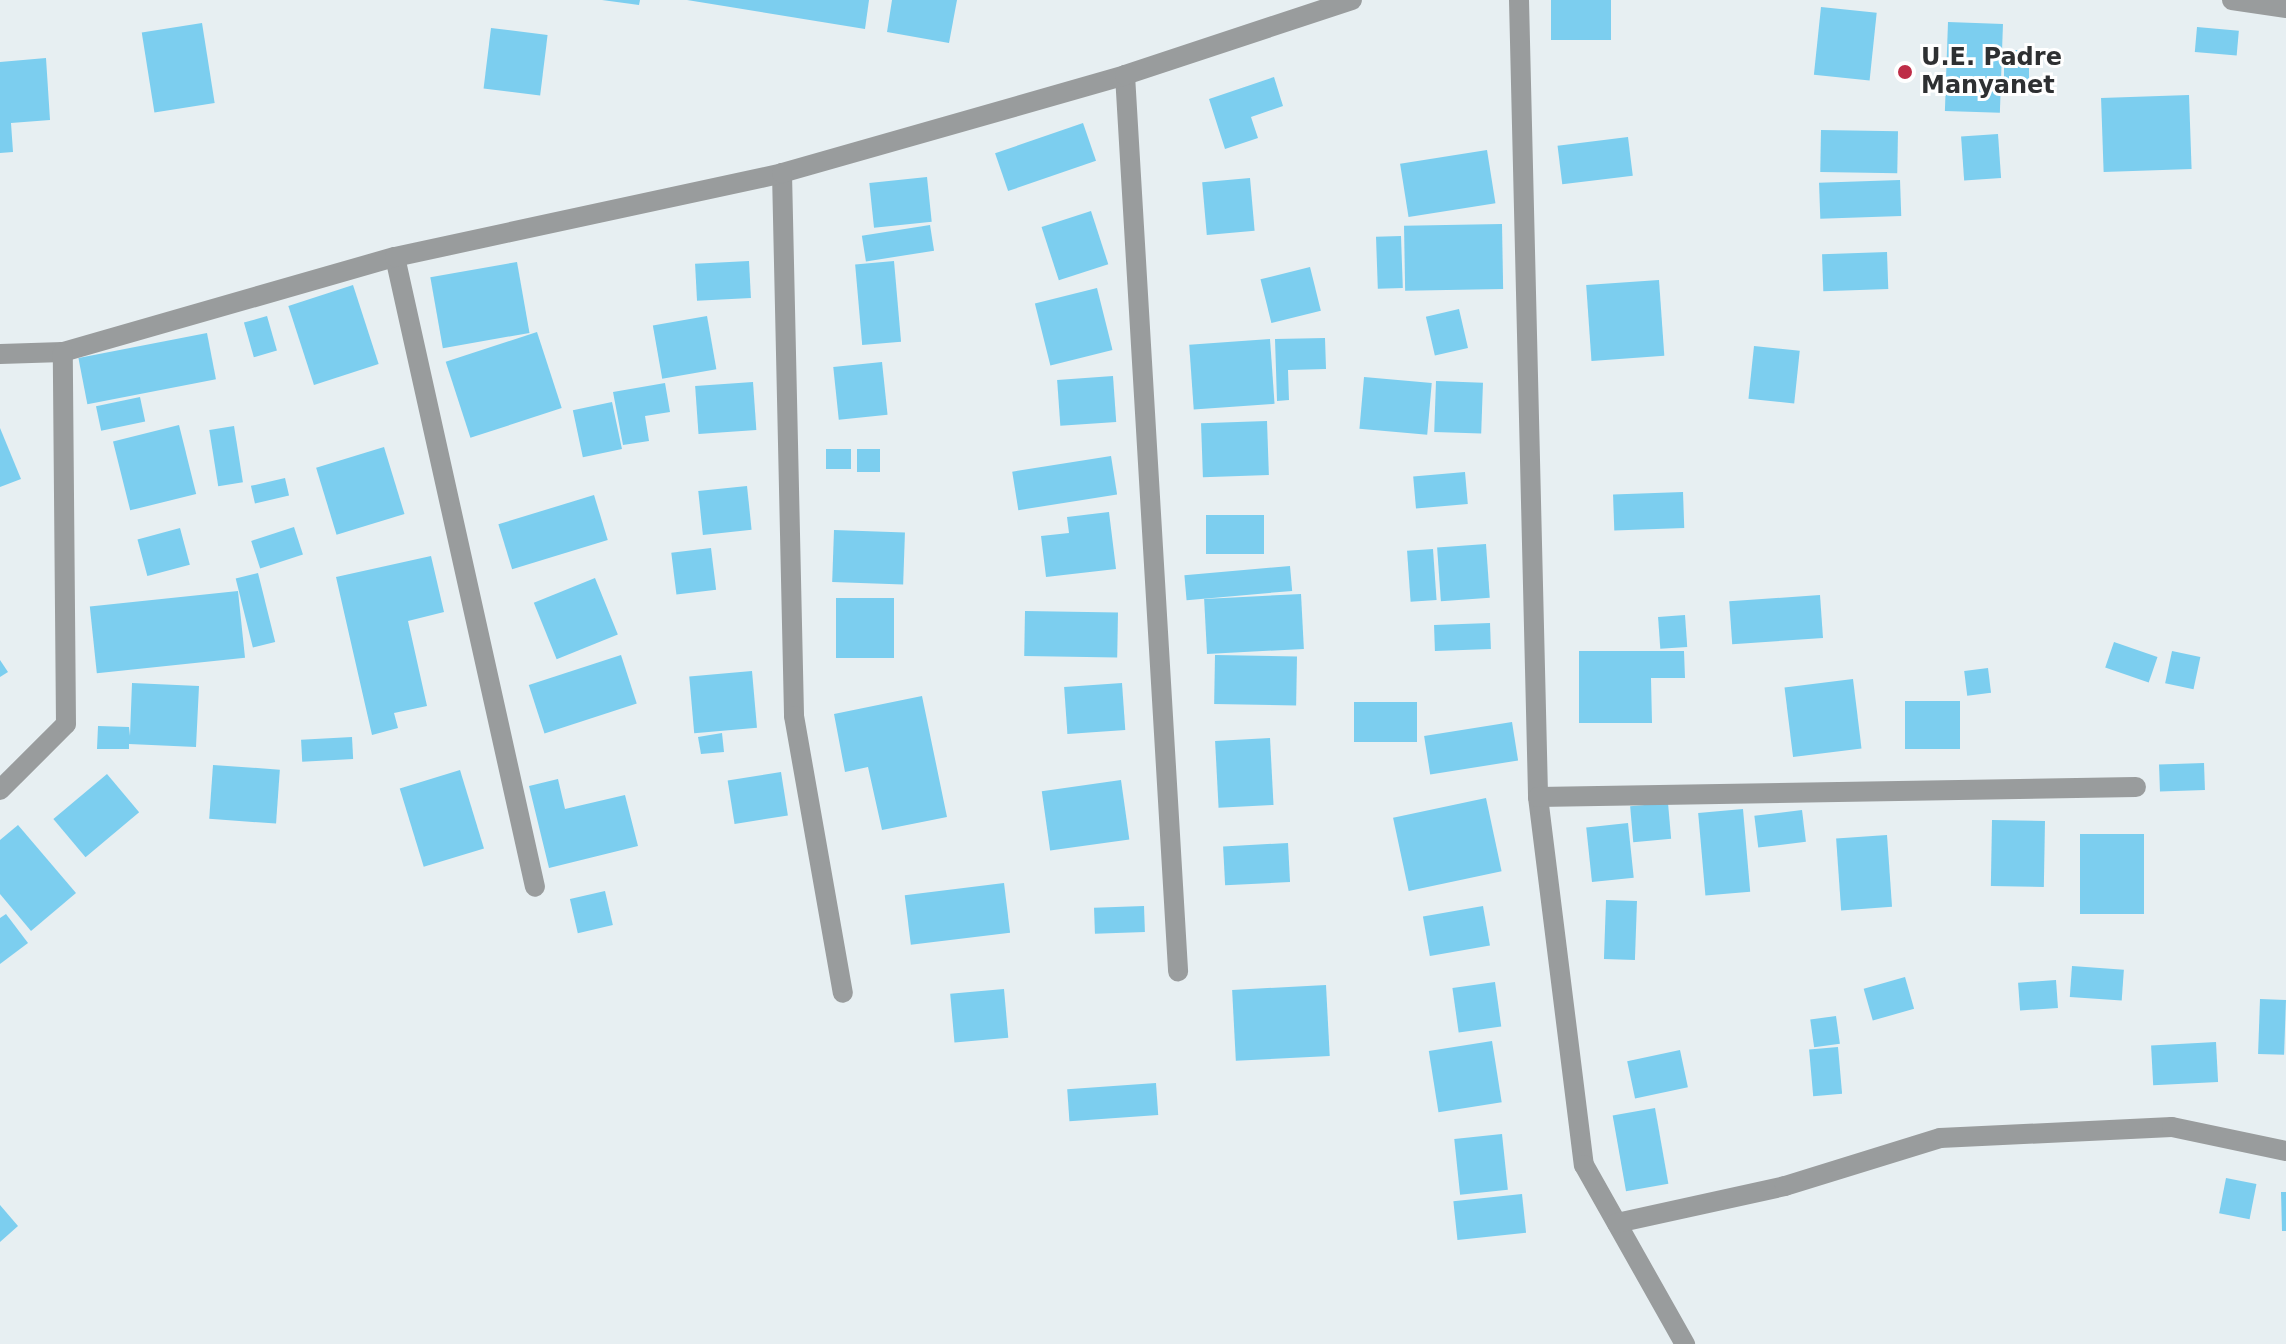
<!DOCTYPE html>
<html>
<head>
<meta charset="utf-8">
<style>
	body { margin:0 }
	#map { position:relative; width:2286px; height:1344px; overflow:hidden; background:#e7eff2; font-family:"DejaVu Sans",sans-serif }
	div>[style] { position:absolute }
	.building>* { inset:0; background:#7cceef; transform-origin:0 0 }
	.street>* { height:20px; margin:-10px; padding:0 10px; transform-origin:10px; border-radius:10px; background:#999c9d }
	.dots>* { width:22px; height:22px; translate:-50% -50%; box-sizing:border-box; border:4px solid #fff; border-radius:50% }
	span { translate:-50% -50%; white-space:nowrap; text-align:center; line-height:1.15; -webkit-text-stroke:6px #fff; paint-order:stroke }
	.poi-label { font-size:24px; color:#2e3032; font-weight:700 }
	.left { translate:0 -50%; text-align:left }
</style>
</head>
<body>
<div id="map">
	<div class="building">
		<div style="clip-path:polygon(602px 0,640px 0,639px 5px)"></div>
		<div style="clip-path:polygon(687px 0,869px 0,865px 29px)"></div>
		<div style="clip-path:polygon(892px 0,957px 0,949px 43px,887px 32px)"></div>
		<div style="left:1551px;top:0;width:60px;height:40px"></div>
		<div style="left:1821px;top:7px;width:56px;height:68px;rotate:6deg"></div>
		<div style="left:1948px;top:22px;width:55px;height:89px;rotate:2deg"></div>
		<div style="left:202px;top:23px;width:81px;height:61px;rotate:81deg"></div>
		<div style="left:2197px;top:27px;width:42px;height:25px;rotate:5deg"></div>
		<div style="left:491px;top:28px;width:57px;height:61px;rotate:7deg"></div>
		<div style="left:2004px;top:50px;width:25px;height:42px"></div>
		<div style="clip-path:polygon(46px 58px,50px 120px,11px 123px,13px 152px,0 153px,0 62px)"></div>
		<div style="clip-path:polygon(1274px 77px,1283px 106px,1251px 117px,1258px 138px,1225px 149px,1209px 99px)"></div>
		<div style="left:2189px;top:95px;width:74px;height:88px;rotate:88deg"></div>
		<div style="left:1083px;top:123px;width:40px;height:93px;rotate:71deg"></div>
		<div style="left:1821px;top:130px;width:77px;height:42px;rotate:1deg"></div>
		<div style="left:1998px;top:134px;width:44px;height:37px;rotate:86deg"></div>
		<div style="left:1628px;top:137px;width:39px;height:71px;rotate:83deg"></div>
		<div style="left:1487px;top:150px;width:54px;height:88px;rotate:81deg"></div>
		<div style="left:927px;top:177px;width:45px;height:58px;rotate:84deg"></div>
		<div style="left:1250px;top:178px;width:53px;height:48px;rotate:85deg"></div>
		<div style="left:1900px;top:180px;width:36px;height:81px;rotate:88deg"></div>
		<div style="left:1091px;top:211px;width:56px;height:52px;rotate:72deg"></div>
		<div style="left:1502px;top:224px;width:65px;height:98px;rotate:89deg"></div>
		<div style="left:930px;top:225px;width:26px;height:69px;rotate:81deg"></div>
		<div style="left:1401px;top:236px;width:52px;height:25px;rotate:88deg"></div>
		<div style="left:1887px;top:252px;width:37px;height:65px;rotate:88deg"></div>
		<div style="left:749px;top:261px;width:37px;height:54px;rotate:87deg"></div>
		<div style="left:894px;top:261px;width:81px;height:39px;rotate:85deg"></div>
		<div style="left:517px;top:262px;width:72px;height:88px;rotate:80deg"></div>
		<div style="left:1310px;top:267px;width:45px;height:51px;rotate:76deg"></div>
		<div style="left:1659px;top:280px;width:76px;height:73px;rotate:86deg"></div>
		<div style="left:353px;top:285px;width:83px;height:68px;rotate:72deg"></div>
		<div style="left:1097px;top:288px;width:64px;height:64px;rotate:76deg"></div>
		<div style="left:1459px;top:309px;width:40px;height:34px;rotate:77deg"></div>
		<div style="left:267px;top:316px;width:36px;height:24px;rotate:74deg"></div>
		<div style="left:707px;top:316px;width:54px;height:55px;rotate:80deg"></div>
		<div style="left:537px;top:332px;width:80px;height:96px;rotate:72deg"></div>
		<div style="left:207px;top:333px;width:47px;height:131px;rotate:79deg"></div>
		<div style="clip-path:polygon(1325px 338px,1326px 369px,1288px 370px,1289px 400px,1277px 401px,1275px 339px)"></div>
		<div style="left:1270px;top:339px;width:65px;height:81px;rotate:86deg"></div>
		<div style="left:1754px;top:346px;width:46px;height:53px;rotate:6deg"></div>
		<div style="left:882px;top:362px;width:53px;height:49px;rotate:84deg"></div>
		<div style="left:1113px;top:376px;width:46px;height:56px;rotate:86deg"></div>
		<div style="left:1364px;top:377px;width:68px;height:52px;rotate:5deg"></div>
		<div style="left:1436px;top:381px;width:47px;height:51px;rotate:2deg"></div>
		<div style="left:753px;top:382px;width:48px;height:58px;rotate:86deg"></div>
		<div style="clip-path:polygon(665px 383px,670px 412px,645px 416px,649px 441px,623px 445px,613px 392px)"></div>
		<div style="left:140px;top:397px;width:25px;height:45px;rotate:78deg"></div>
		<div style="left:612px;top:402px;width:48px;height:40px;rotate:78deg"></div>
		<div style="left:1267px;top:421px;width:54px;height:66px;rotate:88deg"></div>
		<div style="left:179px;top:425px;width:71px;height:68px;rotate:76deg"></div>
		<div style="left:234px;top:426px;width:57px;height:25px;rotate:81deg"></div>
		<div style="clip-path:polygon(0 428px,21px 479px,0 487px)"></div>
		<div style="left:384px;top:447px;width:70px;height:71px;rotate:73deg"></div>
		<div style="left:826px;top:449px;width:25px;height:20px"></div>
		<div style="left:857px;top:449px;width:23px;height:23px"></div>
		<div style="left:1111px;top:456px;width:39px;height:100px;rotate:81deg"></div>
		<div style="left:1465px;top:472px;width:32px;height:52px;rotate:85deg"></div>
		<div style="left:285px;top:478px;width:18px;height:35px;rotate:77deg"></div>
		<div style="left:747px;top:486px;width:44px;height:49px;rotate:84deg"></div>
		<div style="left:1683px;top:492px;width:36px;height:70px;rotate:88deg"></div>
		<div style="left:594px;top:495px;width:47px;height:100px;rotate:73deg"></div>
		<div style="clip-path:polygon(1109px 512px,1116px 569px,1046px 577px,1041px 536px,1069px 533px,1067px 517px)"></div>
		<div style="left:1206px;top:515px;width:58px;height:39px"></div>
		<div style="left:294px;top:527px;width:29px;height:45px;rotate:72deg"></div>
		<div style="left:180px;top:528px;width:38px;height:44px;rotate:75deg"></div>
		<div style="left:834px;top:530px;width:71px;height:52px;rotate:2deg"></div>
		<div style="left:1486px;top:544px;width:54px;height:49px;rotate:86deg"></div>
		<div style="left:711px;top:548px;width:42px;height:40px;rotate:83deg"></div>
		<div style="left:1433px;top:549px;width:51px;height:26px;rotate:86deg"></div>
		<div style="clip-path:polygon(431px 556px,444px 612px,408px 621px,427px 706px,394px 713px,398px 728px,372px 735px,336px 577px)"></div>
		<div style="left:1290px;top:566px;width:25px;height:106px;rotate:85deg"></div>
		<div style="left:258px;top:573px;width:71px;height:23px;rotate:76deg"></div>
		<div style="left:595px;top:578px;width:61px;height:66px;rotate:68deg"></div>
		<div style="left:238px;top:591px;width:67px;height:149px;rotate:84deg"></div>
		<div style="left:1301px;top:594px;width:55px;height:97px;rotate:87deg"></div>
		<div style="left:1820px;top:595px;width:43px;height:91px;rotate:86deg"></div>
		<div style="left:836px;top:598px;width:58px;height:60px"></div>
		<div style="left:1025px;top:611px;width:93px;height:45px;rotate:1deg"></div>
		<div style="left:1685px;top:615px;width:32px;height:27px;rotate:86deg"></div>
		<div style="left:1490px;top:623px;width:26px;height:56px;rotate:88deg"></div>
		<div style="left:2114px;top:642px;width:46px;height:27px;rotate:19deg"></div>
		<div style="clip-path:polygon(1579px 651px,1684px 651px,1685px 678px,1651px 678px,1652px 723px,1579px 723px)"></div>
		<div style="left:2172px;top:651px;width:29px;height:33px;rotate:12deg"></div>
		<div style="left:621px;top:655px;width:51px;height:97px;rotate:72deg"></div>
		<div style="left:1215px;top:655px;width:82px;height:49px;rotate:1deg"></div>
		<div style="clip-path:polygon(0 660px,8px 672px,0 677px)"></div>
		<div style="left:1988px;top:668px;width:25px;height:24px;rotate:83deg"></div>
		<div style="left:752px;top:671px;width:57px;height:63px;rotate:85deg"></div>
		<div style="left:1853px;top:679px;width:70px;height:69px;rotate:83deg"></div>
		<div style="clip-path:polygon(132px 683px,199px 686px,196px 747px,129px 744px,129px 749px,97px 749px,98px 726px,129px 727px,130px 736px)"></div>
		<div style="left:1122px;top:683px;width:47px;height:58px;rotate:86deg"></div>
		<div style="clip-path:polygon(922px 696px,947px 817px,882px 830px,868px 767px,845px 772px,834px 714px)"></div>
		<div style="left:1905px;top:701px;width:55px;height:48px"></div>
		<div style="left:1354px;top:702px;width:63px;height:40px"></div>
		<div style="left:1512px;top:722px;width:39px;height:89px;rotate:81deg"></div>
		<div style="clip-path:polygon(722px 733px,724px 752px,701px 754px,698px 737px)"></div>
		<div style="left:352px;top:737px;width:22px;height:51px;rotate:87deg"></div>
		<div style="left:1270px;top:738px;width:67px;height:55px;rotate:87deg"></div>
		<div style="left:2204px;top:763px;width:27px;height:45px;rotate:88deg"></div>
		<div style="left:213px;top:765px;width:67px;height:54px;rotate:4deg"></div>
		<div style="left:460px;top:770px;width:82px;height:63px;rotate:73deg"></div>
		<div style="left:781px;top:772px;width:44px;height:54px;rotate:81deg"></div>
		<div style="left:107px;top:774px;width:50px;height:70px;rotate:50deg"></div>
		<div style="clip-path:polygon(558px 779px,565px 809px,625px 795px,638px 846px,549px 868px,529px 786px)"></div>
		<div style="left:1121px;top:780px;width:60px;height:80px;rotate:82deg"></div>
		<div style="left:1486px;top:798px;width:75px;height:95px;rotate:78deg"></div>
		<div style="left:1668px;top:803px;width:36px;height:38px;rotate:85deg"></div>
		<div style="left:1743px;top:809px;width:83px;height:45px;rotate:85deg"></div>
		<div style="left:1802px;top:810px;width:32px;height:48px;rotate:83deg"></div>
		<div style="left:1992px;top:820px;width:53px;height:66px;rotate:1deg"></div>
		<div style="left:1628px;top:823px;width:55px;height:42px;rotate:84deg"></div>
		<div style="clip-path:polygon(18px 825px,76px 893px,31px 931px,0 894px,0 840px)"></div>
		<div style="left:2080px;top:834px;width:64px;height:80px"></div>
		<div style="left:1887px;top:835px;width:72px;height:51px;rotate:86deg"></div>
		<div style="left:1288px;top:843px;width:39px;height:65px;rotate:87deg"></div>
		<div style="left:1004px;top:883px;width:50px;height:100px;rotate:83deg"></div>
		<div style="left:605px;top:891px;width:35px;height:36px;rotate:77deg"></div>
		<div style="left:1606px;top:900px;width:31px;height:59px;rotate:2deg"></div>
		<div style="left:1144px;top:906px;width:26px;height:50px;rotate:88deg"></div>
		<div style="left:1483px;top:906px;width:40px;height:61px;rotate:80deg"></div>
		<div style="clip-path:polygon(6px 914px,28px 943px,0 964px,0 918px)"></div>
		<div style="left:2072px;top:966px;width:52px;height:31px;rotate:4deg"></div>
		<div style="left:1905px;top:977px;width:33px;height:43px;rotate:74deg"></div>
		<div style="left:2056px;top:980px;width:28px;height:38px;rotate:86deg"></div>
		<div style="left:1495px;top:982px;width:45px;height:43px;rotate:82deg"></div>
		<div style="left:1326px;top:985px;width:71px;height:94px;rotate:87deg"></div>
		<div style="left:1004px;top:989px;width:49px;height:54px;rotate:85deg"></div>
		<div style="left:2260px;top:999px;width:26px;height:55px;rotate:2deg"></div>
		<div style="left:1836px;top:1016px;width:28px;height:26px;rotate:82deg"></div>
		<div style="left:1492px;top:1041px;width:62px;height:64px;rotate:81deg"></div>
		<div style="left:2216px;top:1042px;width:40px;height:65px;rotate:87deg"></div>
		<div style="left:1838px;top:1047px;width:47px;height:29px;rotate:85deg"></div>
		<div style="left:1680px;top:1050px;width:38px;height:54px;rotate:78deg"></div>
		<div style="left:1156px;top:1083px;width:32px;height:89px;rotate:86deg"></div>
		<div style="left:1655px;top:1108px;width:77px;height:43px;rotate:80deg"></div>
		<div style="left:1502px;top:1134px;width:56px;height:48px;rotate:84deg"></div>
		<div style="left:2226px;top:1178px;width:31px;height:36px;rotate:11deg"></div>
		<div style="clip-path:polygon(2281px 1192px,2286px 1192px,2286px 1231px,2282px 1231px)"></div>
		<div style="left:1522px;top:1194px;width:39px;height:69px;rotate:84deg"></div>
		<div style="clip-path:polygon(0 1205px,18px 1226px,0 1242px)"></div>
	</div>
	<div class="street">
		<div style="left:1519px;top:0;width:797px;rotate:88.63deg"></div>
		<div style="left:1538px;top:797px;width:371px;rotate:82.9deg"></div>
		<div style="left:1584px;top:1165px;width:206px;rotate:60.6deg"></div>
		<div style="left:2232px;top:0;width:55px;rotate:8.4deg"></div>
		<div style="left:1125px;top:75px;width:898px;rotate:86.61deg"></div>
		<div style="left:782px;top:173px;width:543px;rotate:88.73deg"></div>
		<div style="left:794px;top:716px;width:281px;rotate:80deg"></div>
		<div style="left:395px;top:257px;width:645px;rotate:77.47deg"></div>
		<div style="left:0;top:354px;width:63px;rotate:-1.8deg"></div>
		<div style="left:63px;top:352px;width:345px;rotate:-16deg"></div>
		<div style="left:395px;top:257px;width:396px;rotate:-12.2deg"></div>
		<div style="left:782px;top:173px;width:357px;rotate:-15.9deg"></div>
		<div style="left:1125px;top:75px;width:239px;rotate:-18.3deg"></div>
		<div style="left:0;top:790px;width:93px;rotate:-45deg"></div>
		<div style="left:66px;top:724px;width:372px;rotate:-90.5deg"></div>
		<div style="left:1538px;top:797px;width:598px;rotate:-0.96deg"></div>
		<div style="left:1617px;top:1223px;width:172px;rotate:-12.4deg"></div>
		<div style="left:1785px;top:1186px;width:162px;rotate:-17.2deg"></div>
		<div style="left:1940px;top:1138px;width:232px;rotate:-2.7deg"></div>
		<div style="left:2172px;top:1127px;width:116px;rotate:11.9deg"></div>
	</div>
	<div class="dots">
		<div style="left:1905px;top:72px;background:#be2d47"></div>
	</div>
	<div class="poi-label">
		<span class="left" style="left:1921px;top:72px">U.E. Padre<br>Manyanet</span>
	</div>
</div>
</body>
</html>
